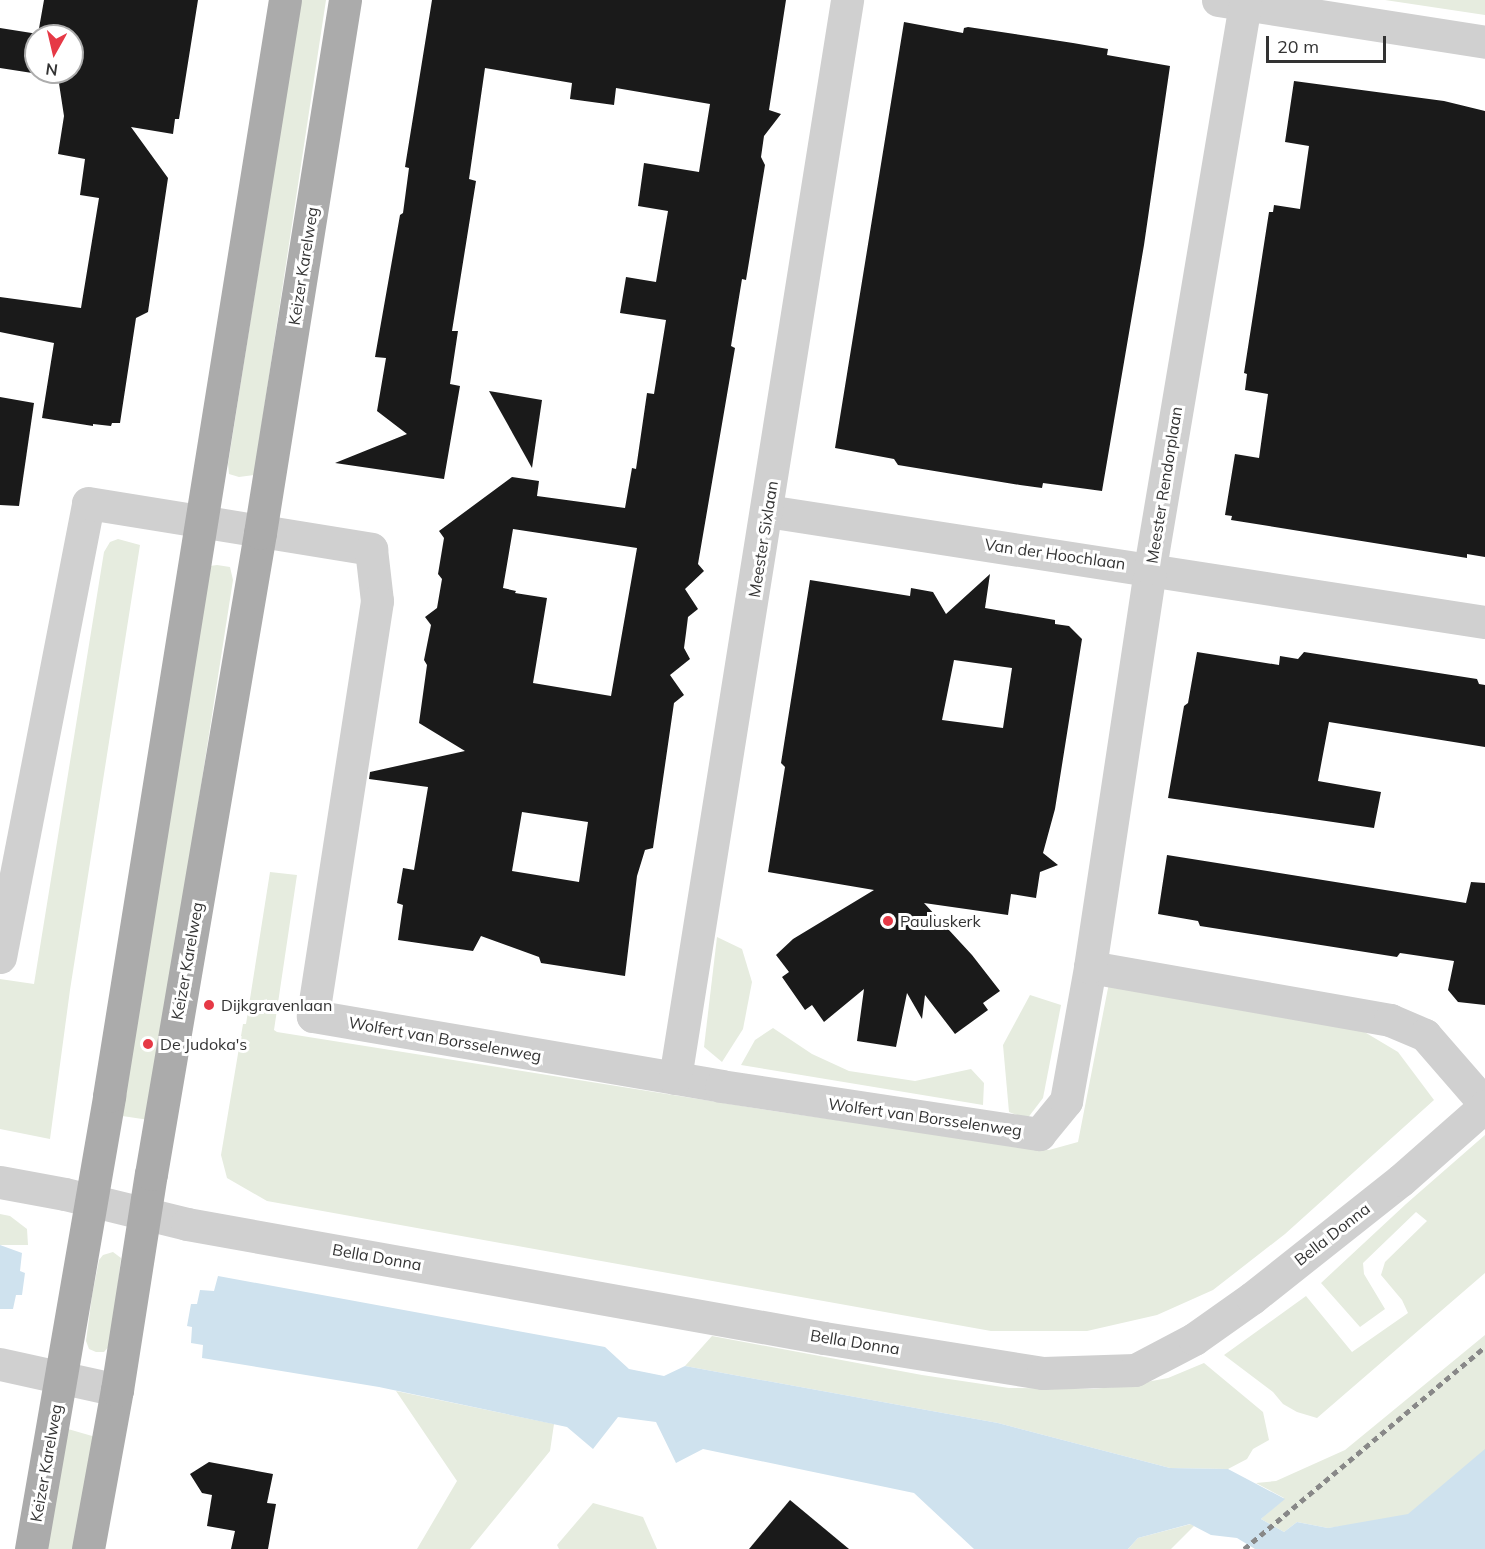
<!DOCTYPE html>
<html>
<head>
<meta charset="utf-8">
<style>
	body { margin:0 }
	#map { position:relative; width:1485px; height:1549px; overflow:hidden; background:#fff; font-family:Mulish,sans-serif }
	div>[style] { position:absolute }
	.green>* { inset:0; background:#e6ecdf }
	.water>* { inset:0; background:#cfe2ee }
	.building>* { inset:0; background:#1a1a1a }
	.minor>* { height:33px; margin:-16.5px; padding:0 16.5px; transform-origin:16.5px; border-radius:16.5px; background:#d0d0d0 }
	.major>* { height:33px; margin:-16.5px; padding:0 16.5px; transform-origin:16.5px; border-radius:16.5px; background:#ababab }
	.rail>* { height:4.5px; margin-top:-2.25px; transform-origin:0; background:repeating-linear-gradient(90deg,#888 0 6px,transparent 0 10.5px) }
	.dots>* { width:16px; height:16px; translate:-50% -50%; box-sizing:border-box; border:3px solid #fff; border-radius:50% }
	span { translate:-50% -50%; white-space:nowrap; text-align:center; line-height:1.15; -webkit-text-stroke:6px #fff; paint-order:stroke }
	.street-label { font-size:16px; color:#333 }
	.poi-label { font-size:16px; color:#333 }
	.left { translate:0 -50%; text-align:left }
	.north { position:absolute; left:24px; top:24px; width:60px; height:60px; box-sizing:border-box; background:#fff; border:2px solid #adadad; border-radius:50%; rotate:188deg; font-size:16px; font-weight:700; line-height:24px; text-align:center; color:#333 }
	.north::after { content:''; display:block; margin:auto; width:21px; height:27px; background:#e63946; clip-path:polygon(50% 0,100% 100%,50% 72%,0 100%) }
	.scale { position:absolute; left:1266px; top:36px; width:120px; height:27px; box-sizing:border-box; border:3px solid #333; border-top:0; padding-left:8px; font-size:18px; line-height:21px; white-space:nowrap; color:#333; -webkit-text-stroke:4px #fff; paint-order:stroke }
</style>
</head>
<body>
<div id="map">
	<div class="green">
		<div style="clip-path:polygon(301px 0,326px 0,254px 475px,239px 477px,229px 474px,228px 464px)"></div>
		<div style="clip-path:polygon(1385px 0,1485px 0,1485px 15px)"></div>
		<div style="clip-path:polygon(118px 539px,140px 545px,70px 990px,50px 1139px,0 1129px,0 979px,34px 984px,104px 552px,110px 542px)"></div>
		<div style="clip-path:polygon(217px 565px,230px 567px,233px 580px,149px 1120px,129px 1117px,122px 1116px,210px 566px)"></div>
		<div style="clip-path:polygon(270px 872px,297px 875px,274px 1030px,277px 1032px,780px 1112px,1049px 1150px,1078px 1142px,1109px 983px,1346px 1021px,1398px 1052px,1434px 1100px,1285px 1234px,1213px 1290px,1157px 1315px,1087px 1331px,991px 1331px,267px 1201px,227px 1178px,221px 1155px,243px 1024px,246px 1024px)"></div>
		<div style="clip-path:polygon(717px 937px,742px 949px,752px 982px,743px 1029px,722px 1062px,704px 1047px)"></div>
		<div style="clip-path:polygon(1030px 995px,1061px 1005px,1043px 1098px,1027px 1119px,1009px 1112px,1003px 1045px)"></div>
		<div style="clip-path:polygon(773px 1028px,812px 1054px,849px 1071px,915px 1081px,971px 1069px,984px 1083px,983px 1105px,741px 1065px,755px 1040px)"></div>
		<div style="clip-path:polygon(1485px 1135px,1485px 1273px,1317px 1418px,1297px 1412px,1283px 1404px,1273px 1392px,1224px 1355px,1306px 1296px,1352px 1352px,1408px 1313px,1402px 1300px,1381px 1275px,1385px 1262px,1427px 1221px,1416px 1212px,1363px 1263px,1364px 1274px,1385px 1309px,1360px 1327px,1321px 1283px,1406px 1204px)"></div>
		<div style="clip-path:polygon(0 1214px,10px 1216px,27px 1229px,28px 1245px,0 1245px)"></div>
		<div style="clip-path:polygon(113px 1252px,121px 1258px,111px 1344px,104px 1352px,96px 1352px,89px 1349px,86px 1341px,92px 1296px,99px 1260px,103px 1255px)"></div>
		<div style="clip-path:polygon(1485px 1335px,1485px 1549px,1351px 1525px,1328px 1528px,1297px 1522px,1284px 1532px,1261px 1519px,1284px 1498px,1256px 1483px,1276px 1481px,1345px 1450px)"></div>
		<div style="clip-path:polygon(712px 1336px,922px 1375px,1009px 1388px,1093px 1389px,1125px 1386px,1168px 1378px,1204px 1363px,1263px 1412px,1269px 1440px,1253px 1449px,1247px 1459px,1228px 1469px,1170px 1468px,998px 1423px,685px 1366px)"></div>
		<div style="clip-path:polygon(396px 1391px,554px 1424px,550px 1451px,470px 1549px,417px 1549px,457px 1481px)"></div>
		<div style="clip-path:polygon(68px 1429px,99px 1438px,76px 1549px,46px 1549px)"></div>
		<div style="clip-path:polygon(593px 1503px,643px 1517px,657px 1549px,559px 1549px,557px 1545px)"></div>
		<div style="clip-path:polygon(1191px 1524px,1194px 1526px,1171px 1549px,1128px 1549px,1138px 1538px)"></div>
	</div>
	<div class="water">
		<div style="clip-path:polygon(0 1245px,22px 1253px,20px 1271px,25px 1273px,22px 1295px,16px 1295px,13px 1309px,0 1309px)"></div>
		<div style="clip-path:polygon(218px 1276px,605px 1347px,629px 1369px,664px 1376px,685px 1366px,998px 1423px,1170px 1468px,1228px 1469px,1285px 1499px,1261px 1519px,1284px 1532px,1297px 1522px,1328px 1528px,1408px 1514px,1485px 1449px,1485px 1549px,1255px 1549px,1237px 1538px,1211px 1535px,1190px 1524px,1138px 1538px,1128px 1549px,974px 1549px,914px 1493px,703px 1449px,676px 1463px,656px 1422px,618px 1417px,593px 1449px,567px 1427px,379px 1387px,202px 1358px,203px 1345px,191px 1343px,192px 1327px,187px 1326px,191px 1304px,197px 1304px,200px 1290px,214px 1291px)"></div>
	</div>
	<div class="building">
		<div style="clip-path:polygon(evenodd,44px 0,198px 0,179px 119px,175px 119px,173px 134px,131px 127px,168px 178px,148px 312px,136px 318px,120px 423px,112px 423px,111px 426px,93px 424px,93px 426px,42px 418px,54px 343px,0 332px,0 297px,81px 308px,99px 198px,80px 195px,85px 159px,58px 154px,64px 116px,58px 77px,0 68px,0 28px,38px 34px,44px 0,36px 36px,72px 36px,72px 72px,36px 72px,36px 36px)"></div>
		<div style="clip-path:polygon(evenodd,432px 0,786px 0,769px 110px,781px 114px,764px 136px,761px 157px,765px 165px,746px 280px,742px 279px,731px 346px,735px 348px,698px 564px,704px 571px,685px 589px,698px 609px,688px 617px,686px 633px,684px 648px,690px 659px,670px 675px,684px 695px,674px 703px,653px 848px,645px 850px,637px 876px,625px 976px,541px 963px,539px 957px,481px 936px,473px 951px,398px 940px,403px 905px,397px 903px,403px 868px,414px 870px,428px 787px,369px 779px,370px 772px,465px 751px,419px 723px,427px 665px,424px 660px,431px 625px,425px 617px,437px 608px,442px 579px,438px 574px,444px 538px,439px 531px,512px 477px,539px 481px,537px 496px,625px 508px,632px 468px,636px 469px,647px 393px,654px 394px,666px 320px,620px 313px,626px 277px,656px 282px,668px 211px,638px 206px,644px 163px,699px 172px,710px 104px,616px 88px,614px 105px,570px 99px,572px 83px,485px 68px,469px 179px,476px 181px,452px 331px,458px 331px,450px 384px,460px 386px,444px 479px,335px 463px,407px 434px,377px 411px,386px 358px,375px 357px,400px 215px,403px 213px,409px 168px,405px 167px,432px 0,513px 529px,637px 548px,611px 696px,533px 683px,547px 598px,515px 593px,516px 591px,503px 588px,513px 529px,432px 0,522px 812px,588px 822px,579px 882px,512px 871px,522px 812px)"></div>
		<div style="clip-path:polygon(904px 22px,963px 33px,964px 28px,968px 27px,1073px 43px,1108px 49px,1107px 55px,1170px 66px,1144px 245px,1102px 491px,1043px 483px,1042px 488px,1020px 485px,898px 465px,894px 459px,835px 448px)"></div>
		<div style="clip-path:polygon(1294px 81px,1444px 101px,1485px 111px,1485px 557px,1467px 554px,1467px 558px,1231px 520px,1232px 516px,1225px 515px,1235px 454px,1259px 458px,1268px 394px,1245px 390px,1247px 374px,1244px 373px,1269px 212px,1273px 212px,1274px 205px,1300px 209px,1309px 146px,1285px 142px)"></div>
		<div style="clip-path:polygon(489px 391px,542px 400px,532px 468px)"></div>
		<div style="clip-path:polygon(0 397px,34px 403px,19px 506px,0 505px)"></div>
		<div style="clip-path:polygon(evenodd,990px 574px,985px 608px,1055px 620px,1055px 624px,1069px 626px,1082px 639px,1055px 809px,1043px 853px,1058px 865px,1040px 872px,1036px 898px,1011px 894px,1008px 915px,924px 903px,972px 955px,1000px 991px,983px 1003px,988px 1010px,955px 1034px,925px 995px,922px 1019px,907px 993px,896px 1047px,857px 1041px,864px 989px,824px 1022px,812px 1005px,805px 1010px,782px 977px,789px 972px,776px 955px,793px 939px,874px 890px,768px 872px,785px 767px,781px 763px,810px 580px,910px 596px,911px 588px,933px 592px,946px 614px,990px 574px,954px 660px,1012px 668px,1003px 728px,942px 720px,954px 660px)"></div>
		<div style="clip-path:polygon(1197px 652px,1279px 665px,1280px 656px,1298px 659px,1304px 652px,1477px 679px,1479px 684px,1485px 685px,1485px 747px,1329px 722px,1318px 781px,1381px 792px,1374px 828px,1168px 798px,1184px 706px,1188px 703px)"></div>
		<div style="clip-path:polygon(1167px 855px,1466px 903px,1471px 882px,1485px 883px,1485px 1005px,1458px 1002px,1448px 990px,1454px 961px,1400px 953px,1397px 957px,1200px 926px,1198px 921px,1158px 914px)"></div>
		<div style="clip-path:polygon(209px 1462px,273px 1474px,267px 1503px,276px 1504px,268px 1549px,231px 1549px,235px 1531px,207px 1526px,212px 1495px,202px 1493px,190px 1474px)"></div>
		<div style="clip-path:polygon(790px 1500px,849px 1549px,749px 1549px)"></div>
	</div>
	<div class="minor">
		<div style="left:1218px;top:0;width:270px;rotate:8.9deg"></div>
		<div style="left:767px;top:511px;width:727px;rotate:8.79deg"></div>
		<div style="left:0;top:957px;width:462px;rotate:-79deg"></div>
		<div style="left:88px;top:503px;width:287px;rotate:9.2deg"></div>
		<div style="left:371px;top:549px;width:52px;rotate:83.4deg"></div>
		<div style="left:377px;top:601px;width:420px;rotate:98.8deg"></div>
		<div style="left:313px;top:1016px;width:414px;rotate:9.7deg"></div>
		<div style="left:721px;top:1086px;width:322px;rotate:8.6deg"></div>
		<div style="left:1039px;top:1134px;width:43px;rotate:-50.7deg"></div>
		<div style="left:1066px;top:1101px;width:136px;rotate:-79.8deg"></div>
		<div style="left:1090px;top:967px;width:305px;rotate:10deg"></div>
		<div style="left:1390px;top:1020px;width:38px;rotate:23deg"></div>
		<div style="left:1425px;top:1035px;width:91px;rotate:49deg"></div>
		<div style="left:1090px;top:967px;width:403px;rotate:-81.4deg"></div>
		<div style="left:1150px;top:568px;width:572px;rotate:-80.44deg"></div>
		<div style="left:675px;top:1078px;width:1092px;rotate:-80.93deg"></div>
		<div style="left:0;top:1182px;width:66px;rotate:10.5deg"></div>
		<div style="left:65px;top:1194px;width:126px;rotate:13.8deg"></div>
		<div style="left:187px;top:1224px;width:647px;rotate:10.15deg"></div>
		<div style="left:824px;top:1338px;width:222px;rotate:9.1deg"></div>
		<div style="left:1043px;top:1373px;width:92px;rotate:-1.9deg"></div>
		<div style="left:1135px;top:1370px;width:67px;rotate:-27.7deg"></div>
		<div style="left:1194px;top:1339px;width:71px;rotate:-35.3deg"></div>
		<div style="left:1252px;top:1298px;width:190px;rotate:-38.4deg"></div>
		<div style="left:1401px;top:1180px;width:112px;rotate:-41.4deg"></div>
		<div style="left:0;top:1364px;width:120px;rotate:12.5deg"></div>
	</div>
	<div class="major">
		<div style="left:31px;top:1549px;width:460px;rotate:-80.2deg"></div>
		<div style="left:109px;top:1096px;width:1110px;rotate:-80.88deg"></div>
		<div style="left:88px;top:1549px;width:162px;rotate:-79.7deg"></div>
		<div style="left:117px;top:1390px;width:219px;rotate:-81.1deg"></div>
		<div style="left:151px;top:1174px;width:650px;rotate:-80.35deg"></div>
		<div style="left:260px;top:533px;width:540px;rotate:-80.94deg"></div>
	</div>
	<div class="rail">
		<div style="left:1244px;top:1549px;width:314px;rotate:-40deg"></div>
	</div>
	<div class="dots">
		<div style="left:888px;top:921px;background:#e63946"></div>
		<div style="left:209px;top:1005px;background:#e63946"></div>
		<div style="left:148px;top:1044px;background:#e63946"></div>
	</div>
	<div class="street-label">
		<span style="left:303px;top:266px;rotate:-81deg">Keizer Karelweg</span>
		<span style="left:1164px;top:485px;rotate:-81deg">Meester Rendorplaan</span>
		<span style="left:763px;top:539px;rotate:-81deg">Meester Sixlaan</span>
		<span style="left:1055px;top:554px;rotate:8deg">Van der Hoochlaan</span>
		<span style="left:187px;top:961px;rotate:-80deg">Keizer Karelweg</span>
		<span style="left:445px;top:1039px;rotate:10deg">Wolfert van Borsselenweg</span>
		<span style="left:925px;top:1117px;rotate:8deg">Wolfert van Borsselenweg</span>
		<span style="left:1332px;top:1234px;rotate:-38deg">Bella Donna</span>
		<span style="left:377px;top:1257px;rotate:10deg">Bella Donna</span>
		<span style="left:855px;top:1342px;rotate:9deg">Bella Donna</span>
		<span style="left:46px;top:1463px;rotate:-80deg">Keizer Karelweg</span>
	</div>
	<div class="poi-label">
		<span class="left" style="left:900px;top:921px">Pauluskerk</span>
		<span class="left" style="left:221px;top:1005px">Dijkgravenlaan</span>
		<span class="left" style="left:160px;top:1044px">De Judoka's</span>
	</div>
	<div class="north">N</div>
	<div class="scale">20 m</div>
</div>
</body>
</html>
